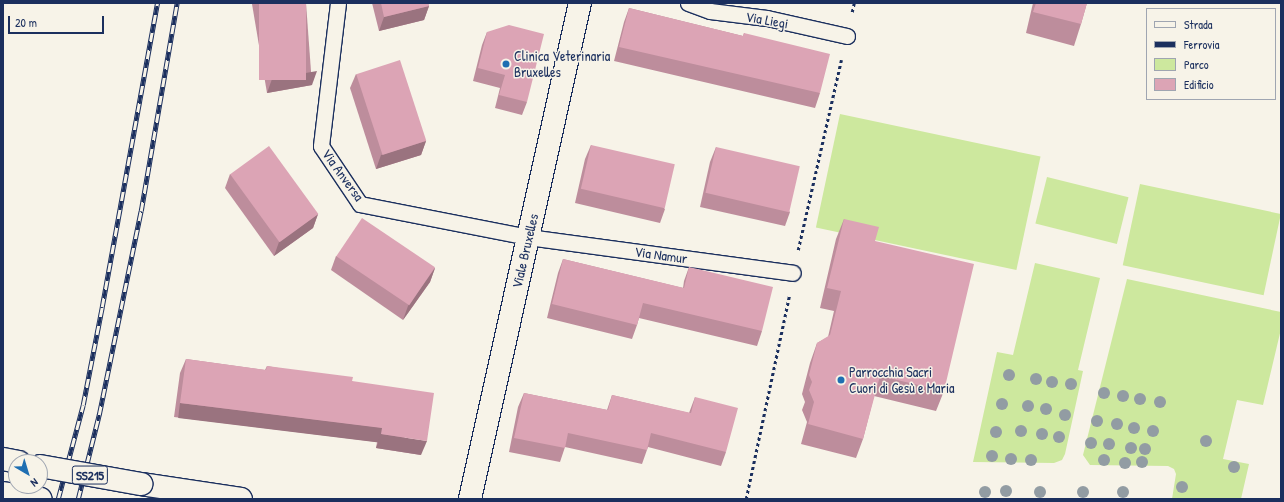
<!DOCTYPE html>
<html>
<head>
<meta charset="utf-8">
<style>
	body { margin:0 }
	#map { position:relative; width:1284px; height:502px; overflow:hidden; background:#f7f3e8; font-family:"Patrick Hand",sans-serif }
	div>[style] { position:absolute }
	.green>* { inset:0; background:#cde89e; transform-origin:0 0 }
	.path>* { height:2.5px; margin-top:-1.25px; transform-origin:0; background:repeating-linear-gradient(90deg,#1b2f5e 0 3px,transparent 0 6px) }
	.roads { filter:drop-shadow(1px 0 #1b2f5e) drop-shadow(-1px 0 #1b2f5e) drop-shadow(0 1px #1b2f5e) drop-shadow(0 -1px #1b2f5e) }
	.lane>* { height:15px; margin:-7.5px; padding:0 7.5px; transform-origin:7.5px; border-radius:7.5px; background:#f7f3e8 }
	.street>* { height:22px; margin:-11px; padding:0 11px; transform-origin:11px; border-radius:11px; background:#f7f3e8 }
	.primary>* { height:22px; margin:-11px; padding:0 11px; transform-origin:11px; border-radius:11px; background:#f7f3e8 }
	.rail>* { height:4.5px; margin-top:-2.25px; transform-origin:0; background:repeating-linear-gradient(90deg,#f7f3e8 0 9px,#1b2f5e 0 18px); box-sizing:border-box; border-block:1px solid #1b2f5e }
	.bridges { filter:drop-shadow(1px 0 #1b2f5e) drop-shadow(-1px 0 #1b2f5e) drop-shadow(0 1px #1b2f5e) drop-shadow(0 -1px #1b2f5e) }
	.primary-bridge>* { height:22px; margin:-11px; padding:0 11px; transform-origin:11px; border-radius:11px; background:#f7f3e8 }
	.trees>* { width:12px; height:12px; margin:-6px; border-radius:50%; background:#929ca3 }
	.wall>* { inset:0; background:#bd8d9c }
	.shaded-wall>* { inset:0; background:#9a737f; transform-origin:0 0 }
	.building>* { inset:0; background:#dca4b5; transform-origin:0 0 }
	.dots>* { width:11px; height:11px; translate:-50% -50%; box-sizing:border-box; border:2px solid #f7f3e8; border-radius:50% }
	span { translate:-50% -50%; white-space:nowrap; text-align:center; line-height:1.15; -webkit-text-stroke:3px #f7f3e8; paint-order:stroke }
	.shield-label span { padding:1px 3px; background:#f7f3e8; border:1px solid; border-radius:3px; -webkit-text-stroke-width:0 }
	.shield-label { font-size:13px; color:#1b2f5e; font-weight:700 }
	.street-label { font-size:14px; color:#1b2f5e }
	.poi-label { font-size:14px; color:#1b2f5e }
	.left { translate:0 -50%; text-align:left }
	.frame { position:absolute; inset:0; border:4px solid #1b2f5e; pointer-events:none }
	.legend { position:absolute; left:1146px; top:8px; width:130px; height:92px; box-sizing:border-box; background:#f7f3e8; border:1px solid #9fa5b1; margin:0; padding:5px 7px; list-style:none; font-size:12px; color:#1b2f5e }
	.legend li { display:flex; align-items:center; gap:8px; height:20px }
	.legend b { width:20px; border:1px solid #9fa5b1 }
	.north { position:absolute; left:8px; top:454px; width:40px; height:40px; box-sizing:border-box; background:#f7f3e8; border:1px solid #9fa5b1; border-radius:50%; rotate:142deg; font-size:11px; font-weight:700; line-height:16px; text-align:center; color:#1b2f5e }
	.north::after { content:''; display:block; margin:auto; width:14px; height:18px; background:#1f6fb2; clip-path:polygon(50% 0,100% 100%,50% 72%,0 100%) }
	.scale { position:absolute; left:8px; top:16px; width:96px; height:18px; box-sizing:border-box; border:2px solid #1b2f5e; border-top:0; padding-left:5px; font-size:12px; line-height:14px; white-space:nowrap; color:#1b2f5e; -webkit-text-stroke:3px #f7f3e8; paint-order:stroke }
</style>
</head>
<body>
<div id="map">
	<div class="green">
		<div style="left:840px;top:114px;width:205px;height:116px;rotate:12deg"></div>
		<div style="left:1047px;top:177px;width:84px;height:48px;rotate:14deg"></div>
		<div style="left:1140px;top:184px;width:144px;height:83px;rotate:12deg"></div>
		<div style="clip-path:polygon(1035px 263px,1100px 278px,1078px 370px,1083px 371px,1065px 454px,1062px 460px,1054px 463px,973px 462px,997px 352px,1013px 355px)"></div>
		<div style="clip-path:polygon(1127px 279px,1281px 312px,1281px 329px,1263px 405px,1237px 400px,1223px 459px,1249px 464px,1241px 499px,1172px 499px,1176px 474px,1174px 469px,1168px 466px,1090px 465px,1083px 455px)"></div>
	</div>
	<div class="path">
		<div style="left:852px;top:12px;width:9px;rotate:-77deg"></div>
		<div style="left:798px;top:250px;width:195px;rotate:-77.2deg"></div>
		<div style="left:746px;top:499px;width:208px;rotate:-78deg"></div>
	</div>
	<div class="roads">
		<div class="lane">
			<div style="left:338px;top:3px;width:144px;rotate:96.8deg"></div>
			<div style="left:321px;top:146px;width:70px;rotate:56.1deg"></div>
			<div style="left:360px;top:204px;width:171px;rotate:11.1deg"></div>
			<div style="left:528px;top:237px;width:267px;rotate:7.7deg"></div>
			<div style="left:688px;top:3px;width:23px;rotate:20deg"></div>
			<div style="left:710px;top:11px;width:57px;rotate:7deg"></div>
			<div style="left:767px;top:18px;width:82px;rotate:12.7deg"></div>
		</div>
		<div class="street">
			<div style="left:470px;top:499px;width:508px;rotate:-77.5deg"></div>
		</div>
		<div class="primary">
			<div style="left:3px;top:459px;width:16px;rotate:11deg"></div>
			<div style="left:141px;top:484px;width:101px;rotate:8.5deg"></div>
			<div style="left:3px;top:493px;width:38px;rotate:9deg"></div>
		</div>
	</div>
	<div class="rail">
		<div style="left:58px;top:499px;width:97px;rotate:-75.1deg"></div>
		<div style="left:83px;top:405px;width:100px;rotate:-79deg"></div>
		<div style="left:102px;top:307px;width:309px;rotate:-79.7deg"></div>
		<div style="left:78px;top:499px;width:87px;rotate:-76deg"></div>
		<div style="left:99px;top:415px;width:208px;rotate:-78.4deg"></div>
		<div style="left:141px;top:211px;width:211px;rotate:-80.2deg"></div>
	</div>
	<div class="bridges">
		<div class="primary-bridge">
			<div style="left:40px;top:466px;width:103px;rotate:10.1deg"></div>
		</div>
	</div>
	<div class="trees">
		<div style="left:1009px;top:375px"></div>
		<div style="left:1036px;top:379px"></div>
		<div style="left:1052px;top:382px"></div>
		<div style="left:1071px;top:384px"></div>
		<div style="left:1104px;top:393px"></div>
		<div style="left:1123px;top:396px"></div>
		<div style="left:1140px;top:399px"></div>
		<div style="left:1160px;top:402px"></div>
		<div style="left:1002px;top:404px"></div>
		<div style="left:1028px;top:406px"></div>
		<div style="left:1046px;top:409px"></div>
		<div style="left:1065px;top:415px"></div>
		<div style="left:1097px;top:421px"></div>
		<div style="left:1117px;top:424px"></div>
		<div style="left:1134px;top:428px"></div>
		<div style="left:1021px;top:431px"></div>
		<div style="left:1153px;top:431px"></div>
		<div style="left:996px;top:432px"></div>
		<div style="left:1042px;top:434px"></div>
		<div style="left:1059px;top:437px"></div>
		<div style="left:1206px;top:441px"></div>
		<div style="left:1091px;top:443px"></div>
		<div style="left:1109px;top:444px"></div>
		<div style="left:1131px;top:448px"></div>
		<div style="left:1145px;top:449px"></div>
		<div style="left:992px;top:456px"></div>
		<div style="left:1011px;top:459px"></div>
		<div style="left:1031px;top:460px"></div>
		<div style="left:1104px;top:460px"></div>
		<div style="left:1142px;top:462px"></div>
		<div style="left:1125px;top:463px"></div>
		<div style="left:1234px;top:467px"></div>
		<div style="left:1182px;top:487px"></div>
		<div style="left:1006px;top:491px"></div>
		<div style="left:985px;top:492px"></div>
		<div style="left:1040px;top:492px"></div>
		<div style="left:1083px;top:492px"></div>
		<div style="left:1123px;top:492px"></div>
	</div>
	<div class="wall">
		<div style="clip-path:polygon(252px 3px,306px 3px,312px 85px,267px 93px,252px 4px)"></div>
		<div style="clip-path:polygon(372px 3px,428px 3px,429px 6px,424px 20px,379px 31px)"></div>
		<div style="clip-path:polygon(1033px 3px,1087px 3px,1081px 24px,1074px 46px,1026px 33px)"></div>
		<div style="clip-path:polygon(629px 8px,743px 36px,744px 33px,820px 93px,815px 108px,614px 61px,624px 22px)"></div>
		<div style="clip-path:polygon(487px 32px,527px 102px,522px 115px,495px 108px,500px 88px,473px 81px,482px 45px)"></div>
		<div style="clip-path:polygon(356px 74px,426px 141px,421px 155px,376px 169px,350px 88px)"></div>
		<div style="clip-path:polygon(591px 145px,665px 209px,660px 223px,575px 203px,585px 159px)"></div>
		<div style="clip-path:polygon(716px 147px,790px 212px,785px 226px,700px 207px,710px 162px)"></div>
		<div style="clip-path:polygon(230px 174px,318px 214px,313px 228px,274px 256px,225px 188px)"></div>
		<div style="clip-path:polygon(844px 219px,875px 241px,944px 391px,936px 411px,874px 396px,863px 439px,856px 458px,801px 444px,807px 422px,802px 410px,805px 402px,802px 394px,810px 363px,817px 343px,828px 337px,834px 311px,820px 308px,836px 239px)"></div>
		<div style="clip-path:polygon(336px 256px,435px 268px,430px 282px,403px 320px,331px 270px)"></div>
		<div style="clip-path:polygon(563px 259px,683px 288px,684px 281px,689px 267px,762px 331px,757px 346px,639px 318px,637px 325px,632px 339px,547px 318px,558px 273px)"></div>
		<div style="clip-path:polygon(186px 359px,265px 370px,267px 366px,352px 381px,421px 455px,376px 448px,377px 442px,174px 417px,180px 373px)"></div>
		<div style="clip-path:polygon(524px 393px,607px 410px,612px 395px,689px 413px,695px 397px,726px 452px,721px 466px,648px 447px,642px 464px,565px 447px,560px 462px,509px 452px,518px 407px)"></div>
	</div>
	<div class="shaded-wall">
		<div style="clip-path:polygon(429px 6px,424px 20px,379px 31px,384px 17px)"></div>
		<div style="clip-path:polygon(317px 71px,312px 85px,267px 93px,272px 79px)"></div>
		<div style="clip-path:polygon(426px 141px,421px 155px,376px 169px,381px 155px)"></div>
		<div style="clip-path:polygon(318px 214px,313px 228px,274px 256px,279px 242px)"></div>
		<div style="clip-path:polygon(435px 268px,430px 282px,403px 320px,408px 306px)"></div>
		<div style="left:180px;top:403px;width:204px;height:15px;rotate:7deg"></div>
		<div style="clip-path:polygon(381px 434px,427px 441px,421px 455px,376px 448px)"></div>
	</div>
	<div class="building">
		<div style="left:259px;top:3px;width:47px;height:77px"></div>
		<div style="clip-path:polygon(381px 3px,428px 3px,429px 6px,384px 17px)"></div>
		<div style="clip-path:polygon(1036px 3px,1087px 3px,1081px 24px,1033px 12px)"></div>
		<div style="clip-path:polygon(629px 8px,743px 36px,744px 33px,830px 54px,820px 93px,619px 47px)"></div>
		<div style="clip-path:polygon(509px 25px,544px 34px,527px 102px,499px 95px,505px 75px,478px 68px,487px 32px)"></div>
		<div style="left:400px;top:60px;width:85px;height:46px;rotate:72deg"></div>
		<div style="left:591px;top:145px;width:86px;height:45px;rotate:13deg"></div>
		<div style="left:269px;top:146px;width:84px;height:48px;rotate:54deg"></div>
		<div style="left:716px;top:147px;width:86px;height:47px;rotate:13deg"></div>
		<div style="left:362px;top:218px;width:88px;height:46px;rotate:34deg"></div>
		<div style="clip-path:polygon(844px 219px,879px 227px,875px 241px,974px 264px,944px 391px,880px 376px,863px 439px,808px 424px,814px 402px,809px 390px,812px 382px,809px 375px,817px 343px,830px 335px,841px 291px,827px 288px)"></div>
		<div style="clip-path:polygon(563px 259px,684px 288px,689px 267px,773px 287px,762px 331px,643px 303px,637px 325px,552px 304px)"></div>
		<div style="clip-path:polygon(186px 359px,266px 370px,267px 366px,353px 377px,352px 381px,434px 393px,427px 441px,381px 434px,382px 428px,180px 403px)"></div>
		<div style="clip-path:polygon(524px 393px,608px 410px,612px 395px,691px 413px,695px 397px,738px 408px,726px 452px,651px 433px,647px 450px,568px 433px,565px 448px,514px 438px)"></div>
	</div>
	<div class="dots">
		<div style="left:506px;top:64px;background:#1f6fb2"></div>
		<div style="left:841px;top:380px;background:#1f6fb2"></div>
	</div>
	<div class="shield-label">
		<span style="left:90px;top:475px">SS215</span>
	</div>
	<div class="street-label">
		<span style="left:767px;top:20px;rotate:10deg">Via Liegi</span>
		<span style="left:343px;top:175px;rotate:54deg">Via Anversa</span>
		<span style="left:525px;top:251px;rotate:-77deg">Viale Bruxelles</span>
		<span style="left:661px;top:255px;rotate:8deg">Via Namur</span>
	</div>
	<div class="poi-label">
		<span class="left" style="left:514px;top:64px">Clinica Veterinaria<br>Bruxelles</span>
		<span class="left" style="left:849px;top:380px">Parrocchia Sacri<br>Cuori di Gesù e Maria</span>
	</div>
	<div class="frame"></div>
	<ul class="legend">
	<li><b style="height:5px;background:#f7f3e8"></b>Strada</li>
	<li><b style="height:5px;background:#1b2f5e"></b>Ferrovia</li>
	<li><b style="height:11px;background:#cde89e"></b>Parco</li>
	<li><b style="height:11px;background:#dca4b5"></b>Edificio</li>
	</ul>
	<div class="north">N</div>
	<div class="scale">20 m</div>
</div>
</body>
</html>
